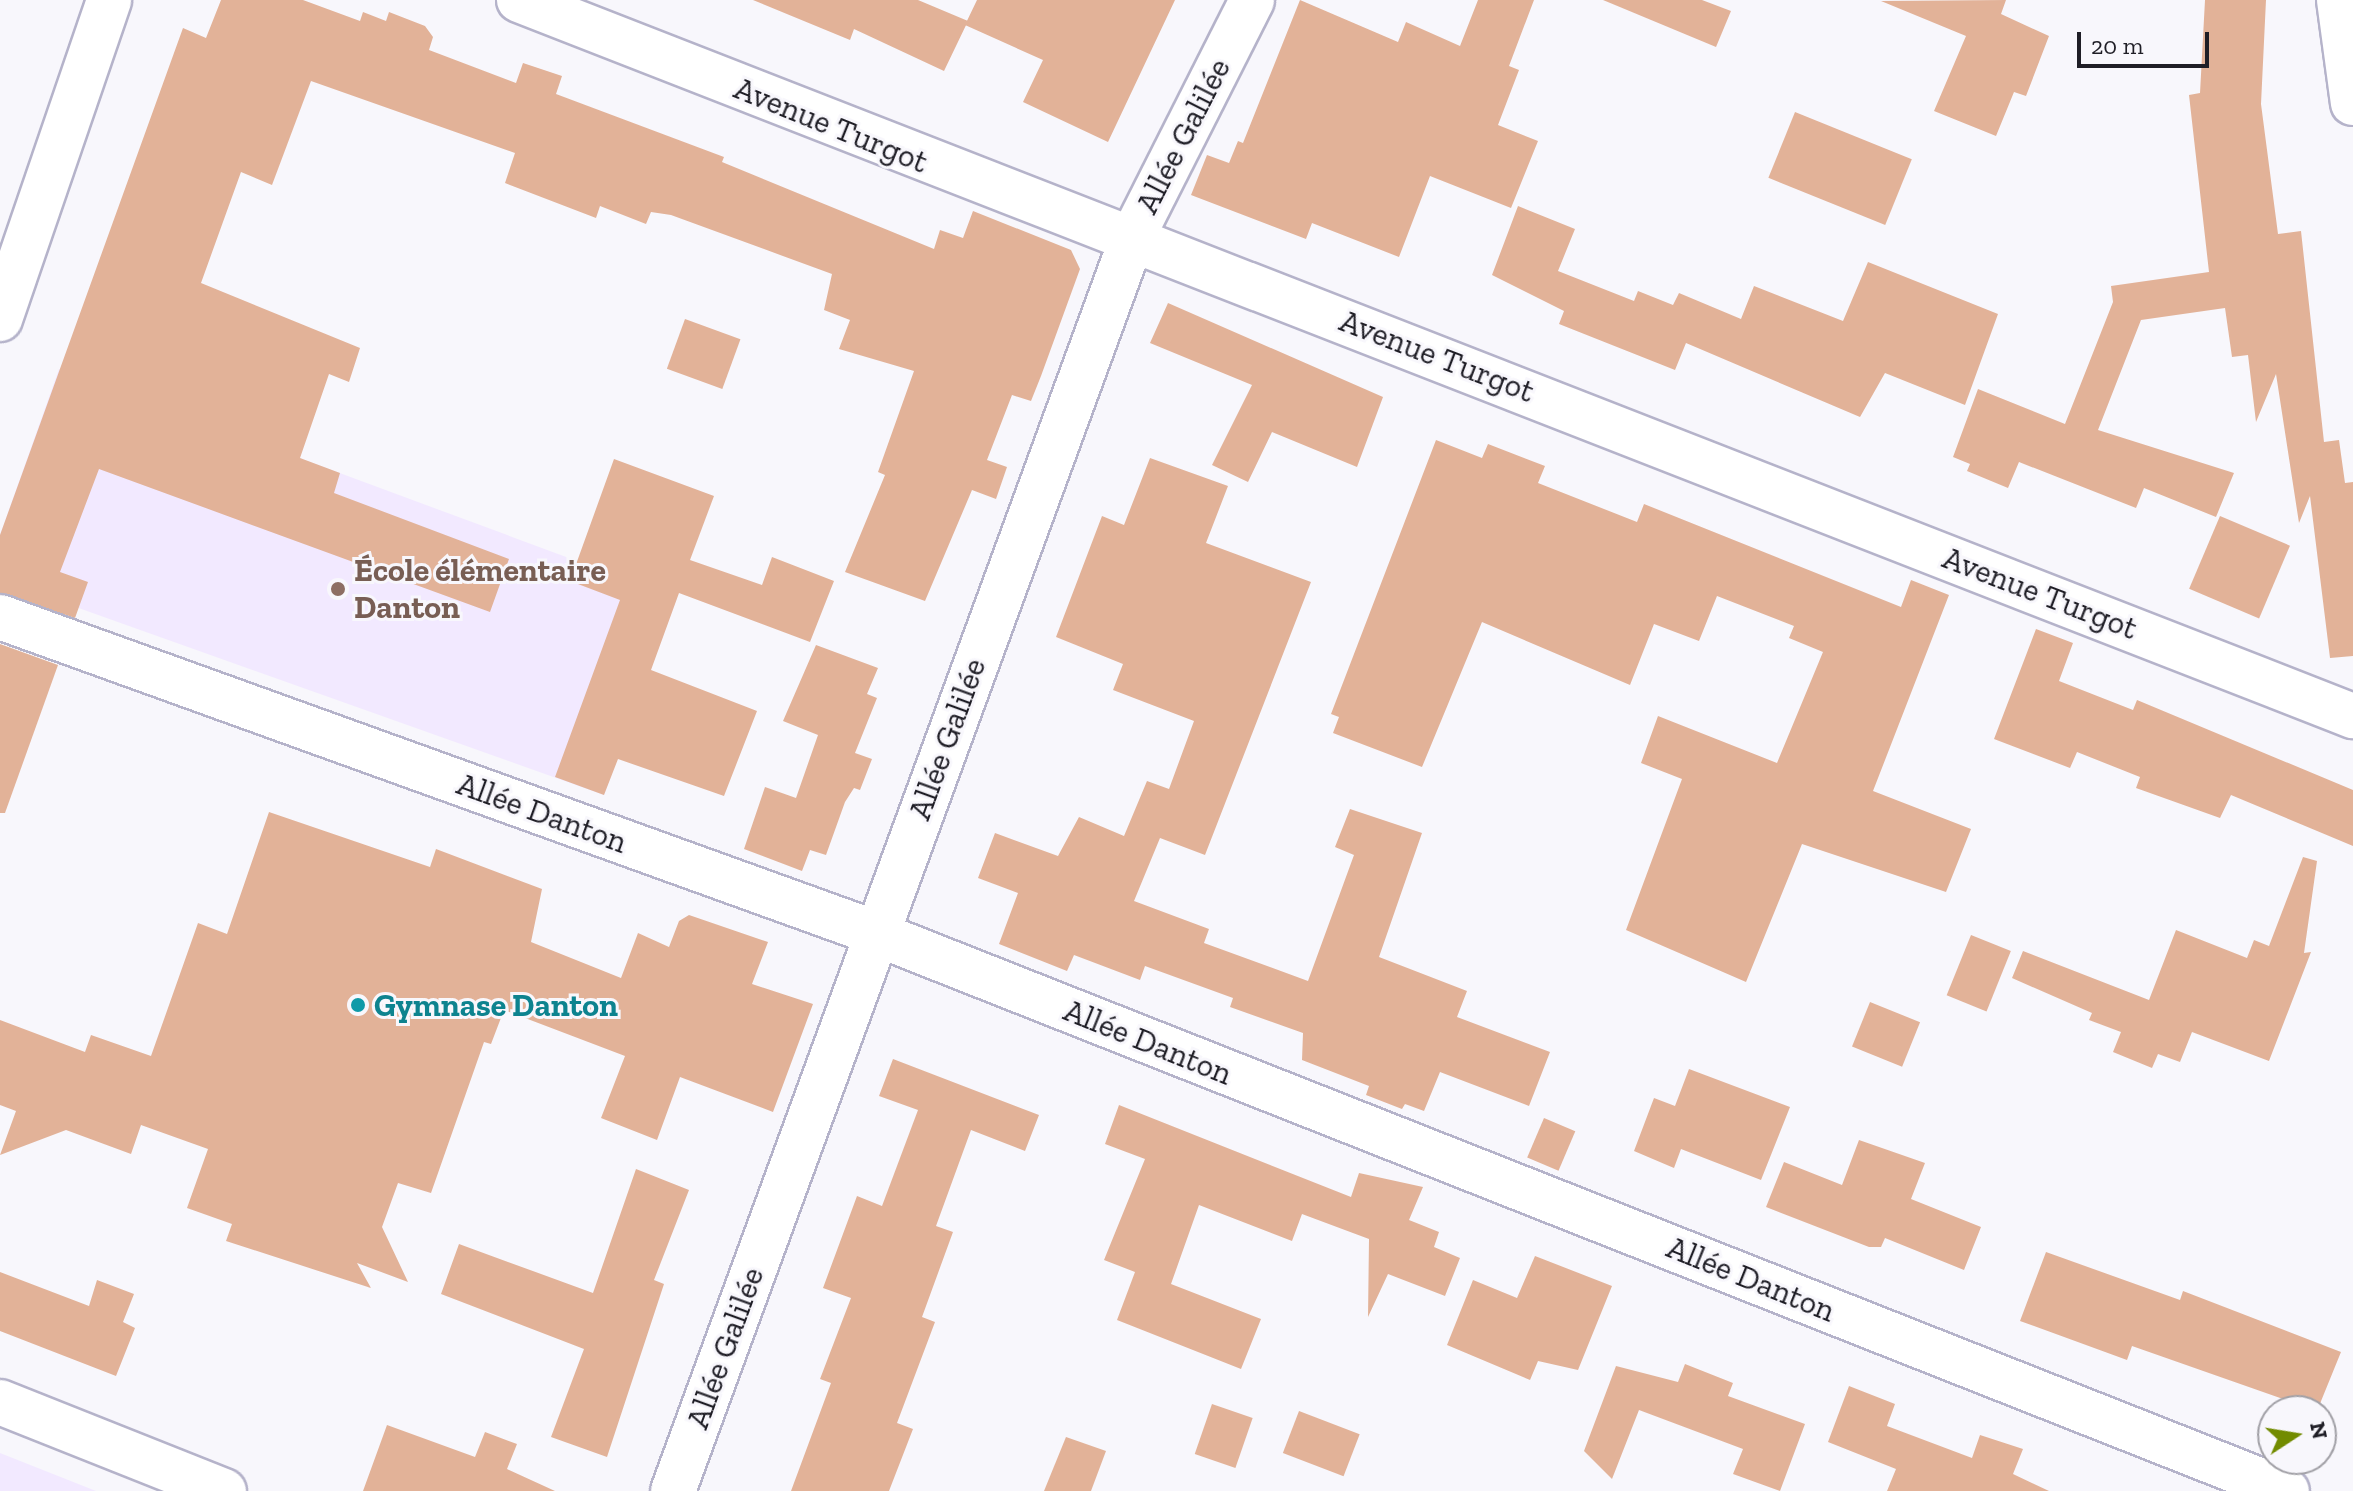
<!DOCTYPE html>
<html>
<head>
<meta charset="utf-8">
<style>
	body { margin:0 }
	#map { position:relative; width:2353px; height:1491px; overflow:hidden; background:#f8f7fc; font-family:"Zilla Slab",serif }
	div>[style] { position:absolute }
	.education>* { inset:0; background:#f2e9ff }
	.building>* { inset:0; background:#e2b298; transform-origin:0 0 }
	.roads { filter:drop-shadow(2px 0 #b5b3ca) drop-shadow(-2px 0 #b5b3ca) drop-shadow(0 2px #b5b3ca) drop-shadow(0 -2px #b5b3ca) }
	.minor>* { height:44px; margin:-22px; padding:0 22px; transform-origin:22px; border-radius:22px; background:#fff }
	.dots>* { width:22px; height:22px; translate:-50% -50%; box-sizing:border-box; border:4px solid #f8f7fc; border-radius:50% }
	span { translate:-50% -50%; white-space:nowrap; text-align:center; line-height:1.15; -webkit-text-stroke:6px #f8f7fc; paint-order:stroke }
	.street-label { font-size:32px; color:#1f1e26 }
	.education-label { font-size:32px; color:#785e54; font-weight:700 }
	.left { translate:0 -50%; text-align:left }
	.culture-label { font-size:32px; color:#0d838f; font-weight:700 }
	.north { position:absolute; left:2257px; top:1395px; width:80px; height:80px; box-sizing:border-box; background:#f8f7fc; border:2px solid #a1a0a6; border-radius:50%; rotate:78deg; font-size:22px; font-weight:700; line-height:32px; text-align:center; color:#1f1e26 }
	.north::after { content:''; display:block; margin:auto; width:28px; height:36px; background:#728b00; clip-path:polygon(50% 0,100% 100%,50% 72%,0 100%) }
	.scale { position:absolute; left:2077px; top:32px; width:132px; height:36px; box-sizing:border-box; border:4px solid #1f1e26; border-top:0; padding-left:10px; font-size:24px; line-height:28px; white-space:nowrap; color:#1f1e26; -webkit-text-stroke:6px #f8f7fc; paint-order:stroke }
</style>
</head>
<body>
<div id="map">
	<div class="education">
		<div style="clip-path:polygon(59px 369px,677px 598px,604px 795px,0 580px,0 535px)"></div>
		<div style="clip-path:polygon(0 1453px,96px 1491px,0 1491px)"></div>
	</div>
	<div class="building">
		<div style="clip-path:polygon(221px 0,303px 0,360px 21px,363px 12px,386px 21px,389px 12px,425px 26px,433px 37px,429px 50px,516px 83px,523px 63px,562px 76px,556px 94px,724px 157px,722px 162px,934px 249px,940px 230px,963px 238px,973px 211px,1071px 250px,1080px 269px,1041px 376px,1031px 401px,1012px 395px,987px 460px,1007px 467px,996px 499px,972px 490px,925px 601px,845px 572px,885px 475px,878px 472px,914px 371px,839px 349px,850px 320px,824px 310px,832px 274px,671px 215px,651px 212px,646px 224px,600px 206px,596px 218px,505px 183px,515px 153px,311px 81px,272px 185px,241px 172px,201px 283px,360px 348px,349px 382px,329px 374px,300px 458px,340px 473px,334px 493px,509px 559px,490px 612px,99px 469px,60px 572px,88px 582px,75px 618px,0 593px,0 535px,183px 28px,206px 38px)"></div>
		<div style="clip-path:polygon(753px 0,918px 0,968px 21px,944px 71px,854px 29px,850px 40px)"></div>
		<div style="clip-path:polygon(977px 0,1175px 0,1108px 142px,1023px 102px,1043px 60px,965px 25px)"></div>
		<div style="clip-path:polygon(1300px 0,1398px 42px,1406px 22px,1460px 46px,1478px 0,1534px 0,1509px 66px,1519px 70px,1498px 125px,1538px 141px,1511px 208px,1430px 176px,1399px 257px,1312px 223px,1306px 239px,1191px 195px,1207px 155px,1229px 163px,1238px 141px,1243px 143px)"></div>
		<div style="clip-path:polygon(1603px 0,1702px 0,1731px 11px,1716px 47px)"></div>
		<div style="clip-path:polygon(2006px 0,2001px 14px,2049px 36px,2026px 96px,2014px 92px,1996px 136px,1934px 111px,1966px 36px,1881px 1px)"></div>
		<div style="clip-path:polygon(2205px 0,2266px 0,2261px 104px,2278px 234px,2301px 231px,2324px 442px,2339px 440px,2345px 483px,2353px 482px,2353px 656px,2330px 658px,2310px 496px,2299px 523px,2276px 374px,2256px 422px,2248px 355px,2232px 357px,2225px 308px,2141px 320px,2098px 430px,2234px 473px,2216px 517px,2144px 488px,2136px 508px,2019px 462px,2008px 488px,1967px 471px,1970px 464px,1953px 457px,1978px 389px,2065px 424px,2113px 302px,2111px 286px,2209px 272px,2189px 95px,2200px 93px)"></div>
		<div style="left:1795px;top:112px;width:126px;height:71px;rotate:22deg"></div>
		<div style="clip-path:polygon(1518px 206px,1575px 229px,1558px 271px,1634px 301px,1638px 291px,1673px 305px,1679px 293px,1741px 319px,1754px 286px,1843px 321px,1868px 262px,1998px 314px,1965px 405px,1885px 373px,1860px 417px,1686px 343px,1675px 370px,1559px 324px,1564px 311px,1492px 275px)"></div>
		<div style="clip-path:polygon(1168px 303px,1383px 397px,1357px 467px,1272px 432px,1248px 482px,1212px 465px,1252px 385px,1150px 343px)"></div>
		<div style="left:685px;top:319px;width:59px;height:53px;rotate:20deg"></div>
		<div style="clip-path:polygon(1436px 440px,1482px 458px,1488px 444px,1545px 466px,1538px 483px,1637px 522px,1644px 504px,1901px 607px,1911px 580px,1949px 595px,1873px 791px,1971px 829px,1946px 892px,1802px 844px,1746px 982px,1626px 930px,1682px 779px,1641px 763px,1658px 716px,1777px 763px,1823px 652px,1789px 638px,1794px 626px,1717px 596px,1699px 641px,1654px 624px,1630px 685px,1482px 622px,1422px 767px,1333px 733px,1339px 717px,1331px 714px)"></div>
		<div style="clip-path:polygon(1150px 458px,1228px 486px,1206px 543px,1311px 582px,1205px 855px,1160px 838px,1134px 901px,1209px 929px,1204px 943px,1308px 981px,1354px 855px,1335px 847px,1350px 809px,1422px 833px,1379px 957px,1467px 991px,1457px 1017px,1550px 1052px,1529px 1106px,1440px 1072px,1424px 1111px,1405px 1104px,1402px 1109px,1366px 1095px,1369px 1086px,1302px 1060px,1303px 1033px,1230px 1007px,1233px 998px,1145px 966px,1140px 980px,1074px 955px,1067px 971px,999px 944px,1018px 893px,978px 878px,995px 833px,1058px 856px,1079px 817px,1124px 836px,1147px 781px,1169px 789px,1194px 721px,1113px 690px,1123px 664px,1056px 637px,1102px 516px,1124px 525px)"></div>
		<div style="clip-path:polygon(614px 459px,714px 496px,690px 560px,762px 585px,772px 557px,834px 581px,810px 642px,679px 593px,651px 670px,757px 711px,724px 796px,618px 759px,604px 795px,555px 777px,620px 600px,570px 581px)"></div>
		<div style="left:2220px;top:516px;width:76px;height:79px;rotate:23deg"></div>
		<div style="clip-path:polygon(2036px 629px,2073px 643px,2059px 681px,2133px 710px,2137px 700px,2353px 790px,2353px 846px,2231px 795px,2220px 818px,2136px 788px,2140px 777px,2077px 752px,2070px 768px,1994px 739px)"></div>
		<div style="clip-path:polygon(0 644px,58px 665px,5px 813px,0 813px)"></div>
		<div style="clip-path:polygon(816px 645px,878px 668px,867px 694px,877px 698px,855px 753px,872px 759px,860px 790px,854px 788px,845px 802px,826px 855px,810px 850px,802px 871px,744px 849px,765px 787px,796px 798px,818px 735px,783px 721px)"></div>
		<div style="clip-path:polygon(269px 812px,430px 867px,436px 849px,542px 889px,531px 942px,621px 978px,638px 933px,669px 947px,679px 921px,689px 915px,768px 942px,752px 984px,813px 1004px,773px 1112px,680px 1077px,657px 1140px,601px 1118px,625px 1056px,504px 1010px,491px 1044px,484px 1042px,431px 1193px,398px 1183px,382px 1227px,408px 1282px,357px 1263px,371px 1288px,226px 1241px,232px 1224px,187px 1208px,208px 1149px,141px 1125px,131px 1154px,66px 1130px,0 1155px,16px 1111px,0 1105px,0 1020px,85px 1052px,91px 1035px,151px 1056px,198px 923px,227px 934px)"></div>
		<div style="clip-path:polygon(2303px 857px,2317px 861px,2304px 953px,2311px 952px,2269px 1061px,2192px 1032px,2180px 1062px,2158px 1054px,2152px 1068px,2113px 1052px,2121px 1032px,2089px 1020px,2092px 1013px,2012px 978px,2023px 951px,2149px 1000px,2176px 930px,2247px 958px,2254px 940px,2269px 946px)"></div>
		<div style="left:1971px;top:935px;width:43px;height:65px;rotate:22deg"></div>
		<div style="left:1870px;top:1002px;width:54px;height:48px;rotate:22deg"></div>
		<div style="clip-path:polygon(893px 1059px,1039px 1115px,1025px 1151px,971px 1130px,936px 1226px,953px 1232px,922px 1317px,935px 1322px,897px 1423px,913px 1429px,889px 1491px,791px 1491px,831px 1383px,820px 1379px,851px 1298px,823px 1288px,857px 1196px,882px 1206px,918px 1110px,879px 1096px)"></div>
		<div style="clip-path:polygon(1689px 1069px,1790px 1107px,1761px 1180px,1681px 1149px,1674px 1168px,1634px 1151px,1654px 1098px,1675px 1106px)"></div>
		<div style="clip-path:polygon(1119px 1105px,1351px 1197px,1359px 1173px,1423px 1187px,1409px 1220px,1439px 1232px,1434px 1247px,1460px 1258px,1445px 1296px,1388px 1274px,1368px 1317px,1369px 1239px,1302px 1214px,1292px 1241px,1199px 1205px,1171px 1284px,1261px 1319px,1241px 1369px,1117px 1320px,1135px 1272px,1104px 1260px,1145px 1159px,1105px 1144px)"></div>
		<div style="left:1544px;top:1118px;width:34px;height:43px;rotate:23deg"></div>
		<div style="clip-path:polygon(1859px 1140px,1925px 1163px,1911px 1199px,1981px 1227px,1964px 1270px,1885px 1238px,1881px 1247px,1869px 1247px,1766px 1207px,1784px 1162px,1842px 1185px)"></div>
		<div style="clip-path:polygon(636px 1169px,689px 1190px,654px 1280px,664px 1284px,607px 1457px,551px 1437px,584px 1349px,441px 1294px,459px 1244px,593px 1293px)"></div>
		<div style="clip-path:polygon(2046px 1252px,2180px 1300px,2183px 1291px,2341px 1352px,2317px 1411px,2132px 1346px,2127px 1360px,2020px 1321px)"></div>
		<div style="clip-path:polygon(1535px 1256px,1612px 1286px,1578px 1370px,1538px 1361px,1530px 1380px,1447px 1345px,1473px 1280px,1517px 1298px)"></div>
		<div style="clip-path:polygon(0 1272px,89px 1306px,97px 1280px,134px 1294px,123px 1322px,135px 1328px,116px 1376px,0 1331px)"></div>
		<div style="clip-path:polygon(1685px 1364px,1733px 1383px,1728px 1396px,1805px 1424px,1780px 1491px,1733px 1474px,1743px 1449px,1639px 1410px,1612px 1479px,1584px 1451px,1616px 1366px,1678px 1382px)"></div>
		<div style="clip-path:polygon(1849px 1386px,1895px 1404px,1887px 1426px,1972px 1458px,1980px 1435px,2023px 1449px,2013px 1474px,2049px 1491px,1887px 1491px,1896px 1469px,1828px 1442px)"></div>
		<div style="left:1212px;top:1404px;width:43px;height:53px;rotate:19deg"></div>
		<div style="left:1299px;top:1411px;width:65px;height:45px;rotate:21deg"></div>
		<div style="clip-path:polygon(387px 1425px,475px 1457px,485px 1432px,517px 1444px,507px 1469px,555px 1491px,363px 1491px)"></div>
		<div style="clip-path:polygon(1066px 1437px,1106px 1451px,1091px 1491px,1044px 1491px)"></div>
	</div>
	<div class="roads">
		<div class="minor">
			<div style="left:519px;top:0;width:1969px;rotate:21.33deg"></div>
			<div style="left:2339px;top:0;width:104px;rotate:82.3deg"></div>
			<div style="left:0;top:319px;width:337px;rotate:-71.1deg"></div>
			<div style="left:0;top:617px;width:916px;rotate:19.84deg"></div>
			<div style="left:862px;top:928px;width:1532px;rotate:21.56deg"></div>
			<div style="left:0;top:1402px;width:241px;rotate:21.7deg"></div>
			<div style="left:673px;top:1491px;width:1337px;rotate:-69.87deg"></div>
			<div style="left:1133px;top:236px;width:264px;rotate:-63.2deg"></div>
		</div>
	</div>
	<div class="dots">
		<div style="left:338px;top:589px;background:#8d6e63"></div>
		<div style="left:358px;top:1005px;background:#0f9aa8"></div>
	</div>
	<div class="street-label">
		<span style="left:831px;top:125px;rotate:22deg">Avenue Turgot</span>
		<span style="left:1183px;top:136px;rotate:-63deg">Allée Galilée</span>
		<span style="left:1437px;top:356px;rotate:21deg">Avenue Turgot</span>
		<span style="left:2040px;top:593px;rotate:21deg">Avenue Turgot</span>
		<span style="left:947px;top:739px;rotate:-70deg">Allée Galilée</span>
		<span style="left:542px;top:813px;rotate:20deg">Allée Danton</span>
		<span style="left:1148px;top:1042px;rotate:22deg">Allée Danton</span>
		<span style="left:1751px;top:1279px;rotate:22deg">Allée Danton</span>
		<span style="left:725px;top:1348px;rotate:-70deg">Allée Galilée</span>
	</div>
	<div class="education-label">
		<span class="left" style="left:354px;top:589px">École élémentaire<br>Danton</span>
	</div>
	<div class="culture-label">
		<span class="left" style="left:374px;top:1005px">Gymnase Danton</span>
	</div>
	<div class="north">N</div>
	<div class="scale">20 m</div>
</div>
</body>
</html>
